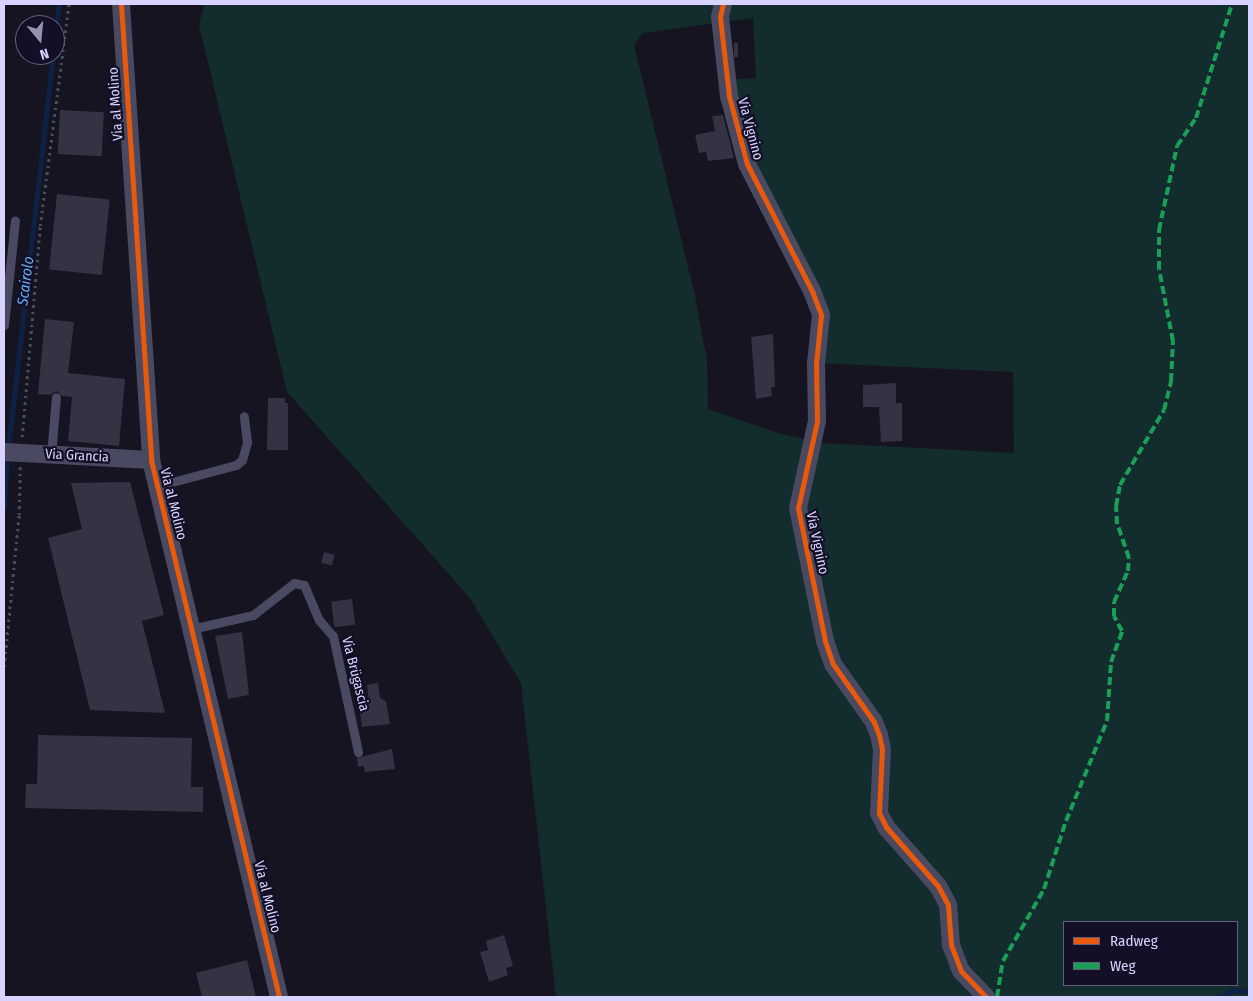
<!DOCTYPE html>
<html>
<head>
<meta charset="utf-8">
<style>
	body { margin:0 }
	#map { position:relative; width:1253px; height:1001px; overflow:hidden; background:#161421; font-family:"Fira Sans Condensed",sans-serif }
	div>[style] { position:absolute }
	.green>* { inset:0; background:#132c2d }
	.stream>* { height:4.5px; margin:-2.25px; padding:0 2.25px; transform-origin:2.25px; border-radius:2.25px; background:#0d2144 }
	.building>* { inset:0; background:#343243; transform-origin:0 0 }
	.path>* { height:2.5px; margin-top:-1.25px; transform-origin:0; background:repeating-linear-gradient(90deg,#44505f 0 2.5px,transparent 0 6.5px) }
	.service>* { height:9px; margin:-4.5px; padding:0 4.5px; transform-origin:4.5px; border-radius:4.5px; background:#4a4962 }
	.minor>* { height:18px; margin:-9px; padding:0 9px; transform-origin:9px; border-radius:9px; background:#4a4962 }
	.quiet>* { height:4px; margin-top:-2px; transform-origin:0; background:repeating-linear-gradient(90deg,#1a9f57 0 8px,transparent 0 12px) }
	.cycleway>* { height:5px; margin:-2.5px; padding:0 2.5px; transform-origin:2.5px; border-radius:2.5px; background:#e8590c }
	span { translate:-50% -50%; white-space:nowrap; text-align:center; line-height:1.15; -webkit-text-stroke:4.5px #130f26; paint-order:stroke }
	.street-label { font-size:14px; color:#d9d4ff }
	.water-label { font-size:15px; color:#62b6ff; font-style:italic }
	.frame { position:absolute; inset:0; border:5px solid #d9d4ff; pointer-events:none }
	.legend { position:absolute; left:1063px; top:921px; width:175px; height:65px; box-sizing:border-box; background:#130f26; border:1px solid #625e7d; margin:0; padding:6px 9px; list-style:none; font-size:15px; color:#d9d4ff }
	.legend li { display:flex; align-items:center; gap:10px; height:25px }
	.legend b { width:25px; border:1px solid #625e7d }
	.north { position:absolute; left:15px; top:15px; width:50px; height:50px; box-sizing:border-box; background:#130f26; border:1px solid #625e7d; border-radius:50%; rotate:163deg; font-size:14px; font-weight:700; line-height:20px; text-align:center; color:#d9d4ff }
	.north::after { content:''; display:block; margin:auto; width:18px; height:22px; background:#9591b1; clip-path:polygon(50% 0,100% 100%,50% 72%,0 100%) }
</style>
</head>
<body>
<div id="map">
	<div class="green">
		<div style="clip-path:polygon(evenodd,204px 4px,1249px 4px,1249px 997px,556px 997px,521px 683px,470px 598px,287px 392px,199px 25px,204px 4px,753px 18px,756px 78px,727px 80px,747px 164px,821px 315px,816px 363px,1013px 372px,1014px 453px,823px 443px,778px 433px,708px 409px,707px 360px,695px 296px,634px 45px,643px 33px,753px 18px,204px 4px,1064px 922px,1237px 922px,1237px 985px,1064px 985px,1064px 922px)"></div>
	</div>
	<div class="stream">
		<div style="left:55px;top:35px;width:31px;rotate:-83deg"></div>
		<div style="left:8px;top:449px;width:397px;rotate:-83.5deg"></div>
		<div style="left:4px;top:507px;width:51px;rotate:-86.6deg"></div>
		<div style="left:1217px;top:997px;width:18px;rotate:-22deg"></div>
		<div style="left:1234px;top:990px;width:15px;rotate:4deg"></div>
	</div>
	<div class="building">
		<div style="left:734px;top:43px;width:4px;height:14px"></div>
		<div style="left:60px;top:110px;width:44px;height:44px;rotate:3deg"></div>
		<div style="clip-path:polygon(723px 115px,734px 158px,708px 161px,706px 152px,699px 153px,695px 135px,715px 131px,712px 116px)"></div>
		<div style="left:57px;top:194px;width:53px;height:76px;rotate:6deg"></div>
		<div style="clip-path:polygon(45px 319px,74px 322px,68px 373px,125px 379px,119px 446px,68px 441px,72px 397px,62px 396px,57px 391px,50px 395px,38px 394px)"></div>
		<div style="clip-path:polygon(773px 334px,775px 387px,771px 387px,772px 396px,756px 399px,751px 337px)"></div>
		<div style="clip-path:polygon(896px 383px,896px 403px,902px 403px,902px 441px,881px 442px,879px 407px,863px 407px,863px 385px)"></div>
		<div style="clip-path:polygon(268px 398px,285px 398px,285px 403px,288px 403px,288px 450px,267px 450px)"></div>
		<div style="clip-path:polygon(130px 482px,164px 615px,142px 621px,165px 713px,90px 710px,48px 538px,82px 529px,71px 483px)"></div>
		<div style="left:324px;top:552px;width:11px;height:11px;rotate:15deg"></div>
		<div style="left:352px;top:599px;width:26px;height:21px;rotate:83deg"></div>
		<div style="clip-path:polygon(242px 632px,249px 695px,228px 699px,215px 636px)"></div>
		<div style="clip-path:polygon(378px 683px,380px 698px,386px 701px,390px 724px,362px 727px,359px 705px,369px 700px,367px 685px)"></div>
		<div style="clip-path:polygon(38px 735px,192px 738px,191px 787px,203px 787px,203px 812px,25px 808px,26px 784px,37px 784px)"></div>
		<div style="clip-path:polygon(392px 749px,395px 769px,365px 772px,364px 766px,358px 767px,357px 758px)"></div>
		<div style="clip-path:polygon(504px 935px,513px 966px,506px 968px,508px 975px,489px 982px,480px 952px,488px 950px,486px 941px)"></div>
		<div style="clip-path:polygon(247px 960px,256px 997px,202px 997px,196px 973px)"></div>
	</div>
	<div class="path">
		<div style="left:22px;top:437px;width:212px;rotate:-85.1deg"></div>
		<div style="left:40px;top:226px;width:224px;rotate:-82.6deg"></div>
		<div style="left:4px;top:667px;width:153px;rotate:-84.4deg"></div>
		<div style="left:19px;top:515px;width:48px;rotate:-88.8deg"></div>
	</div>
	<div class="service">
		<div style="left:4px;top:325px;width:105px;rotate:-84deg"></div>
		<div style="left:51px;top:455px;width:58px;rotate:-85.1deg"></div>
		<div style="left:157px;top:486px;width:82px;rotate:-14.9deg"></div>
		<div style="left:236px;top:465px;width:8px;rotate:-40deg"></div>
		<div style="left:242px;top:460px;width:19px;rotate:-74deg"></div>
		<div style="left:247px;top:442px;width:26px;rotate:-97deg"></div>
		<div style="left:191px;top:629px;width:64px;rotate:-12.7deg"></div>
		<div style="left:253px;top:615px;width:52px;rotate:-38deg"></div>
		<div style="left:294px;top:583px;width:10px;rotate:11deg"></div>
		<div style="left:304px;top:585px;width:38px;rotate:67deg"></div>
		<div style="left:319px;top:620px;width:21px;rotate:49deg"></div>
		<div style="left:333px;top:636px;width:119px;rotate:77.8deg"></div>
	</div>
	<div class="minor">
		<div style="left:121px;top:4px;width:457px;rotate:86.2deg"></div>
		<div style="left:151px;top:460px;width:552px;rotate:76.59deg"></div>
		<div style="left:723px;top:4px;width:13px;rotate:103deg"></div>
		<div style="left:720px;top:17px;width:80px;rotate:83.5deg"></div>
		<div style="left:729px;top:96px;width:70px;rotate:75.2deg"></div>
		<div style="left:747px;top:164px;width:143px;rotate:62.9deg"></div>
		<div style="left:812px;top:291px;width:26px;rotate:69deg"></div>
		<div style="left:821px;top:315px;width:48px;rotate:95.9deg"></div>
		<div style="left:816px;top:363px;width:58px;rotate:89deg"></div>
		<div style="left:817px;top:421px;width:89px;rotate:102.3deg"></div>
		<div style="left:798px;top:508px;width:136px;rotate:78.5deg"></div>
		<div style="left:825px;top:641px;width:24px;rotate:71deg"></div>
		<div style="left:833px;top:664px;width:71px;rotate:54.7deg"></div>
		<div style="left:874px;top:722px;width:14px;rotate:69deg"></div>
		<div style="left:879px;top:735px;width:14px;rotate:78deg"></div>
		<div style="left:882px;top:749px;width:64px;rotate:92.7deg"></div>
		<div style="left:879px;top:813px;width:16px;rotate:63deg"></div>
		<div style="left:886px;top:827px;width:79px;rotate:48.6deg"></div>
		<div style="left:938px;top:886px;width:21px;rotate:62deg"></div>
		<div style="left:948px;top:905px;width:40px;rotate:85.7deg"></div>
		<div style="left:951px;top:945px;width:28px;rotate:69deg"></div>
		<div style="left:961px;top:971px;width:36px;rotate:46deg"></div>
		<div style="left:4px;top:452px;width:147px;rotate:3.1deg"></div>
	</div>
	<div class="quiet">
		<div style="left:997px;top:997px;width:36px;rotate:-81deg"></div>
		<div style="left:1003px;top:961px;width:83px;rotate:-60.3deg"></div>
		<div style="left:1044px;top:889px;width:71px;rotate:-72.1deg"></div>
		<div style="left:1066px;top:821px;width:108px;rotate:-67.7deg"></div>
		<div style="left:1107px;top:721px;width:59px;rotate:-86.1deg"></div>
		<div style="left:1111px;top:662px;width:33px;rotate:-70deg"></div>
		<div style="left:1122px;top:631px;width:17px;rotate:-118deg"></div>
		<div style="left:1114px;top:616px;width:14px;rotate:-90deg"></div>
		<div style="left:1114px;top:602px;width:34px;rotate:-66deg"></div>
		<div style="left:1128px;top:571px;width:13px;rotate:-86deg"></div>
		<div style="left:1129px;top:558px;width:36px;rotate:-109deg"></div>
		<div style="left:1117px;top:524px;width:18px;rotate:-93deg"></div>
		<div style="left:1116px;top:506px;width:21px;rotate:-79deg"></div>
		<div style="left:1120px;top:485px;width:87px;rotate:-59.6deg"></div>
		<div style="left:1164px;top:410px;width:30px;rotate:-76deg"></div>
		<div style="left:1171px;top:381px;width:40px;rotate:-87.1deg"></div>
		<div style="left:1173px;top:341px;width:73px;rotate:-101deg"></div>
		<div style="left:1159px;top:269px;width:39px;rotate:-90deg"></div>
		<div style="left:1159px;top:230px;width:86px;rotate:-77.9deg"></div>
		<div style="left:1177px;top:146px;width:34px;rotate:-56deg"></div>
		<div style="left:1196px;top:118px;width:120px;rotate:-72.5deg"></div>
	</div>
	<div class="cycleway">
		<div style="left:121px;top:4px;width:457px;rotate:86.2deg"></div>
		<div style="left:151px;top:460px;width:552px;rotate:76.59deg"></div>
		<div style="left:723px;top:4px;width:13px;rotate:103deg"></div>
		<div style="left:720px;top:17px;width:80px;rotate:83.5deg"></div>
		<div style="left:729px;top:96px;width:70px;rotate:75.2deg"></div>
		<div style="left:747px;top:164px;width:143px;rotate:62.9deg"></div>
		<div style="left:812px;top:291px;width:26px;rotate:69deg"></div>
		<div style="left:821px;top:315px;width:48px;rotate:95.9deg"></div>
		<div style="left:816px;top:363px;width:58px;rotate:89deg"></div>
		<div style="left:817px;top:421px;width:89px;rotate:102.3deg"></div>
		<div style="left:798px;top:508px;width:136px;rotate:78.5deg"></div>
		<div style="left:825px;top:641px;width:24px;rotate:71deg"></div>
		<div style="left:833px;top:664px;width:71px;rotate:54.7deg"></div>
		<div style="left:874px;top:722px;width:14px;rotate:69deg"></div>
		<div style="left:879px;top:735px;width:14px;rotate:78deg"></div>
		<div style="left:882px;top:749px;width:64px;rotate:92.7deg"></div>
		<div style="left:879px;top:813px;width:16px;rotate:63deg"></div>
		<div style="left:886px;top:827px;width:79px;rotate:48.6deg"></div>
		<div style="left:938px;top:886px;width:21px;rotate:62deg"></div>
		<div style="left:948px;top:905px;width:40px;rotate:85.7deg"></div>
		<div style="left:951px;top:945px;width:28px;rotate:69deg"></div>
		<div style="left:961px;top:971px;width:36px;rotate:46deg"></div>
	</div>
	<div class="street-label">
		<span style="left:116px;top:104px;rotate:-94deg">Via al Molino</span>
		<span style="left:750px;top:129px;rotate:75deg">Via Vignino</span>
		<span style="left:77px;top:456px;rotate:3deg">Via Grancia</span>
		<span style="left:173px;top:504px;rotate:76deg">Via al Molino</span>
		<span style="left:817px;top:543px;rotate:78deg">Via Vignino</span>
		<span style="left:355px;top:674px;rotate:76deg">Via Brügascia</span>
		<span style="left:267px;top:897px;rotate:76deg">Via al Molino</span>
	</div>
	<div class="water-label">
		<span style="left:26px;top:281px;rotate:-83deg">Scairolo</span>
	</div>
	<div class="frame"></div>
	<ul class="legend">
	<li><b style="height:6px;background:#e8590c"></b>Radweg</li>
	<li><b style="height:6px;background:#1a9f57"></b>Weg</li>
	</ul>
	<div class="north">N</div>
</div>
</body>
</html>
